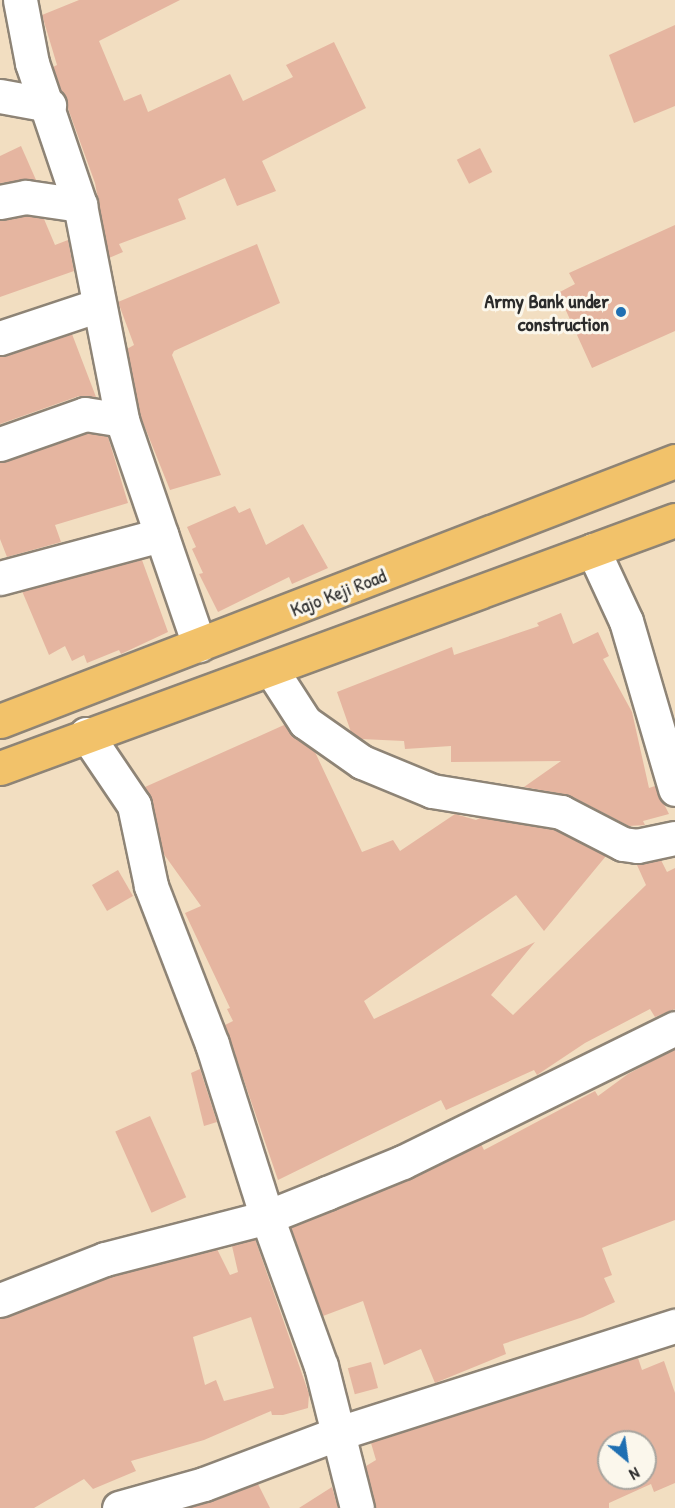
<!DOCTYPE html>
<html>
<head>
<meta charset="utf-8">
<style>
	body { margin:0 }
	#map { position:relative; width:675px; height:1508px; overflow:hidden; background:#f2dec1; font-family:"Patrick Hand",sans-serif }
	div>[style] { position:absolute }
	.building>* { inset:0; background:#e5b5a0; transform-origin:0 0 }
	.roads { filter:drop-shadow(2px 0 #8e8476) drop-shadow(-2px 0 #8e8476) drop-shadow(0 2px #8e8476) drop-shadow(0 -2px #8e8476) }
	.minor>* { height:33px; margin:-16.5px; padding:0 16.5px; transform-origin:16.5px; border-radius:16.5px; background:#fff }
	.major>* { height:33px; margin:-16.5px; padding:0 16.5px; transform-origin:16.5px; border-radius:16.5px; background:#f2c26a }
	.dots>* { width:16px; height:16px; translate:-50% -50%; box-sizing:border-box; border:3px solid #fbf7ec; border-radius:50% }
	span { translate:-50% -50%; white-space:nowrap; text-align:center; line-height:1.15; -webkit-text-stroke:6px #fbf7ec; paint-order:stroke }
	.poi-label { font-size:20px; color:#2b2b2b; font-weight:700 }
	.right { translate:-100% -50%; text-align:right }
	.street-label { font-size:20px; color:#2b2b2b }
	.north { position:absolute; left:597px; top:1430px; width:60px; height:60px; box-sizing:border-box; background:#fbf7ec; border:2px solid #a8a59f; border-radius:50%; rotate:151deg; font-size:16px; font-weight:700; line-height:24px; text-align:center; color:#2b2b2b }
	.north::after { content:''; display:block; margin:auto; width:21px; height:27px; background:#1f6fb2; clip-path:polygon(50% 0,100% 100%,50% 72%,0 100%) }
</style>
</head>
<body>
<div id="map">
	<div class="building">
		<div style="clip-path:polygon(79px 0,180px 0,99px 41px,124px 101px,141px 94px,148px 112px,230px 74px,243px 101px,293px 77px,286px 65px,334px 42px,366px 108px,262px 161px,276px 191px,237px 206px,225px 178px,178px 199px,186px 219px,119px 244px,123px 252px,109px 258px,95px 183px,53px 67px,57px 65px,42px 15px)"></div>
		<div style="clip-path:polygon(675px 25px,675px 106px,634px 123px,609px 55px)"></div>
		<div style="clip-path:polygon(21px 146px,36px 180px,0 183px,0 156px)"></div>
		<div style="left:480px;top:148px;width:27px;height:26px;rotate:63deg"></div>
		<div style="clip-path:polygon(26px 216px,44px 219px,55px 245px,68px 240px,74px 271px,0 297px,0 220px)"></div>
		<div style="clip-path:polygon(675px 225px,675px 331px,592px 368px,558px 293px,575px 284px,569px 273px)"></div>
		<div style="clip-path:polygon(257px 244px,280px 303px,174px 351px,172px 355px,221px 475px,170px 490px,140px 415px,127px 349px,134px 345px,118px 302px)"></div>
		<div style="clip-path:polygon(72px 334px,96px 397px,79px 396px,0 424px,0 356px)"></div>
		<div style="clip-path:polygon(87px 433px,108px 437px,128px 503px,55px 525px,61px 542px,7px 557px,0 539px,0 462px)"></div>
		<div style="clip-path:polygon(235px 506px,239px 513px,250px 508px,266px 545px,303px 524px,328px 568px,292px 584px,289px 577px,218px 612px,199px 574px,203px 573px,192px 549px,196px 547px,187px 527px)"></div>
		<div style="clip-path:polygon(142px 560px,168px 632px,121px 654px,119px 650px,87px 663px,84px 655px,72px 661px,65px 646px,49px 655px,22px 591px)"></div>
		<div style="clip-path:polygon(561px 613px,573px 644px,598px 632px,609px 656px,603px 659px,632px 712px,649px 788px,655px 786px,669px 814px,643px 821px,645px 825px,629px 826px,569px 795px,524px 787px,561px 761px,451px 762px,451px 746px,405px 749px,404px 741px,361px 739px,351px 732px,337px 692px,452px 647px,454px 655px,539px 626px,537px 623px)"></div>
		<div style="clip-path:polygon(284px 725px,315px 752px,362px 852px,393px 840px,400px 851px,455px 814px,476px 820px,480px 818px,555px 830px,606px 856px,544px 931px,516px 895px,364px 1001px,374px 1019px,535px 942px,491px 995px,513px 1015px,646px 885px,637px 865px,661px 860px,667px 872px,675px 868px,675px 1009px,655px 1017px,650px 1009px,585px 1043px,537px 1075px,534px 1070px,446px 1110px,441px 1100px,278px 1180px,225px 1025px,233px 1021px,227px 1009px,230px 1008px,185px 913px,201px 906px,163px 853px,152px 801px,145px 787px)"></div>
		<div style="left:118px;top:870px;width:30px;height:30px;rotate:60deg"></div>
		<div style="clip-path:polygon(675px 1049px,675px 1220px,602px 1248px,612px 1275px,604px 1278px,615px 1302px,583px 1317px,503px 1344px,506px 1354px,435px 1383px,421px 1349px,384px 1365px,363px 1301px,323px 1316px,291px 1228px,410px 1179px,481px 1144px,484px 1150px,595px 1091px,598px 1096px,628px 1074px)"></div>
		<div style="clip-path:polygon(200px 1069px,217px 1122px,204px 1126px,191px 1073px)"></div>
		<div style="left:150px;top:1116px;width:89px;height:38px;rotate:66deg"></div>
		<div style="clip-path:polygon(evenodd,255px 1239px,309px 1394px,308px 1408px,283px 1415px,272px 1415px,271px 1411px,204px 1440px,131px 1461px,136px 1471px,93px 1489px,84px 1479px,34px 1508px,0 1508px,0 1318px,111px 1277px,217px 1249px,230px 1275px,238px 1272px,232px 1246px,255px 1239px,251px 1317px,274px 1388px,224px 1401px,216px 1380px,205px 1385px,193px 1337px,251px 1317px)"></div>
		<div style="clip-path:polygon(evenodd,638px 1358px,642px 1370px,664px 1361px,675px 1393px,675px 1483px,654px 1492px,651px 1484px,609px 1503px,609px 1508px,375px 1508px,366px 1466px,376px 1460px,371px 1443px,638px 1358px,609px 1442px,645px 1442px,645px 1478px,609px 1478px,609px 1442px)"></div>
		<div style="left:371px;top:1362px;width:27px;height:24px;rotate:75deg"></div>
		<div style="clip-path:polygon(258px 1484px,270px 1508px,188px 1508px,211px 1502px)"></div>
		<div style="clip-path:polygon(332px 1487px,338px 1508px,299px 1508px)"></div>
	</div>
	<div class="roads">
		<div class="minor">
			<div style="left:20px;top:0;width:64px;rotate:79.2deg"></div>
			<div style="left:32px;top:63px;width:150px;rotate:71.3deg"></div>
			<div style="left:80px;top:205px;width:219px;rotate:78.9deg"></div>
			<div style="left:122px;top:420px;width:238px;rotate:71.1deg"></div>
			<div style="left:0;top:96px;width:50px;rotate:10.4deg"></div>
			<div style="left:0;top:202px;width:26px;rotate:-11deg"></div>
			<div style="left:26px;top:197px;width:55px;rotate:8.4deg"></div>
			<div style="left:0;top:338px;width:104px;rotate:-18.4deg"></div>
			<div style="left:0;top:444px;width:90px;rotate:-19.4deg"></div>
			<div style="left:85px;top:414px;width:37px;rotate:9deg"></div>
			<div style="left:593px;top:550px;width:78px;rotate:65.1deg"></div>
			<div style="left:626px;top:621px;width:175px;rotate:73.7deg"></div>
			<div style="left:0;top:578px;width:167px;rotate:-15deg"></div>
			<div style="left:272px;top:671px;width:61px;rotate:57.1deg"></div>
			<div style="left:305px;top:722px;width:70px;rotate:35.1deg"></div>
			<div style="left:362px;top:762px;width:76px;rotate:22.5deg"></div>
			<div style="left:432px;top:791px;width:131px;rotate:9.2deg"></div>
			<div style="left:561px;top:812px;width:70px;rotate:27.3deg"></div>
			<div style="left:623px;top:844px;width:14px;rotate:8deg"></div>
			<div style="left:637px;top:846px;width:39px;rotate:-12deg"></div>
			<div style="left:86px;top:734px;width:86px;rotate:55.9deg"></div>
			<div style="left:134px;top:805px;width:83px;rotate:78.1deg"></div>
			<div style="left:151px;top:886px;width:169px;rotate:68.9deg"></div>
			<div style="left:212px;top:1044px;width:182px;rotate:72.4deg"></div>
			<div style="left:267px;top:1217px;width:158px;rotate:70.1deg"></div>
			<div style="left:321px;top:1366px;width:146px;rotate:75.8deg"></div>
			<div style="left:0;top:1300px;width:113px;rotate:-21.3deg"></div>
			<div style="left:105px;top:1259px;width:167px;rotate:-14.5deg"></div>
			<div style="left:267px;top:1217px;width:65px;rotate:-21.8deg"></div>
			<div style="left:327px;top:1193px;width:82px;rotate:-22.2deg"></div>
			<div style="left:403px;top:1162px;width:303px;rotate:-26.2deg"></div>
			<div style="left:119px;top:1508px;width:88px;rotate:-15.8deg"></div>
			<div style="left:204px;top:1484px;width:141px;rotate:-20.7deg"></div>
			<div style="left:336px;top:1434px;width:356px;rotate:-17.7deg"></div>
		</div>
		<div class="major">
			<div style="left:0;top:721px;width:723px;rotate:-21.07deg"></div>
			<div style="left:0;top:768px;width:719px;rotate:-20.17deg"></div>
		</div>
	</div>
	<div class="dots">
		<div style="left:621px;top:312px;background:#1f6fb2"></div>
	</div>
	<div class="poi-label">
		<span class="right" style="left:609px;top:312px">Army Bank under<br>construction</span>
	</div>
	<div class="street-label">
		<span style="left:338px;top:592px;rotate:-21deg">Kajo Keji Road</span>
	</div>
	<div class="north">N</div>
</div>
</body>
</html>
